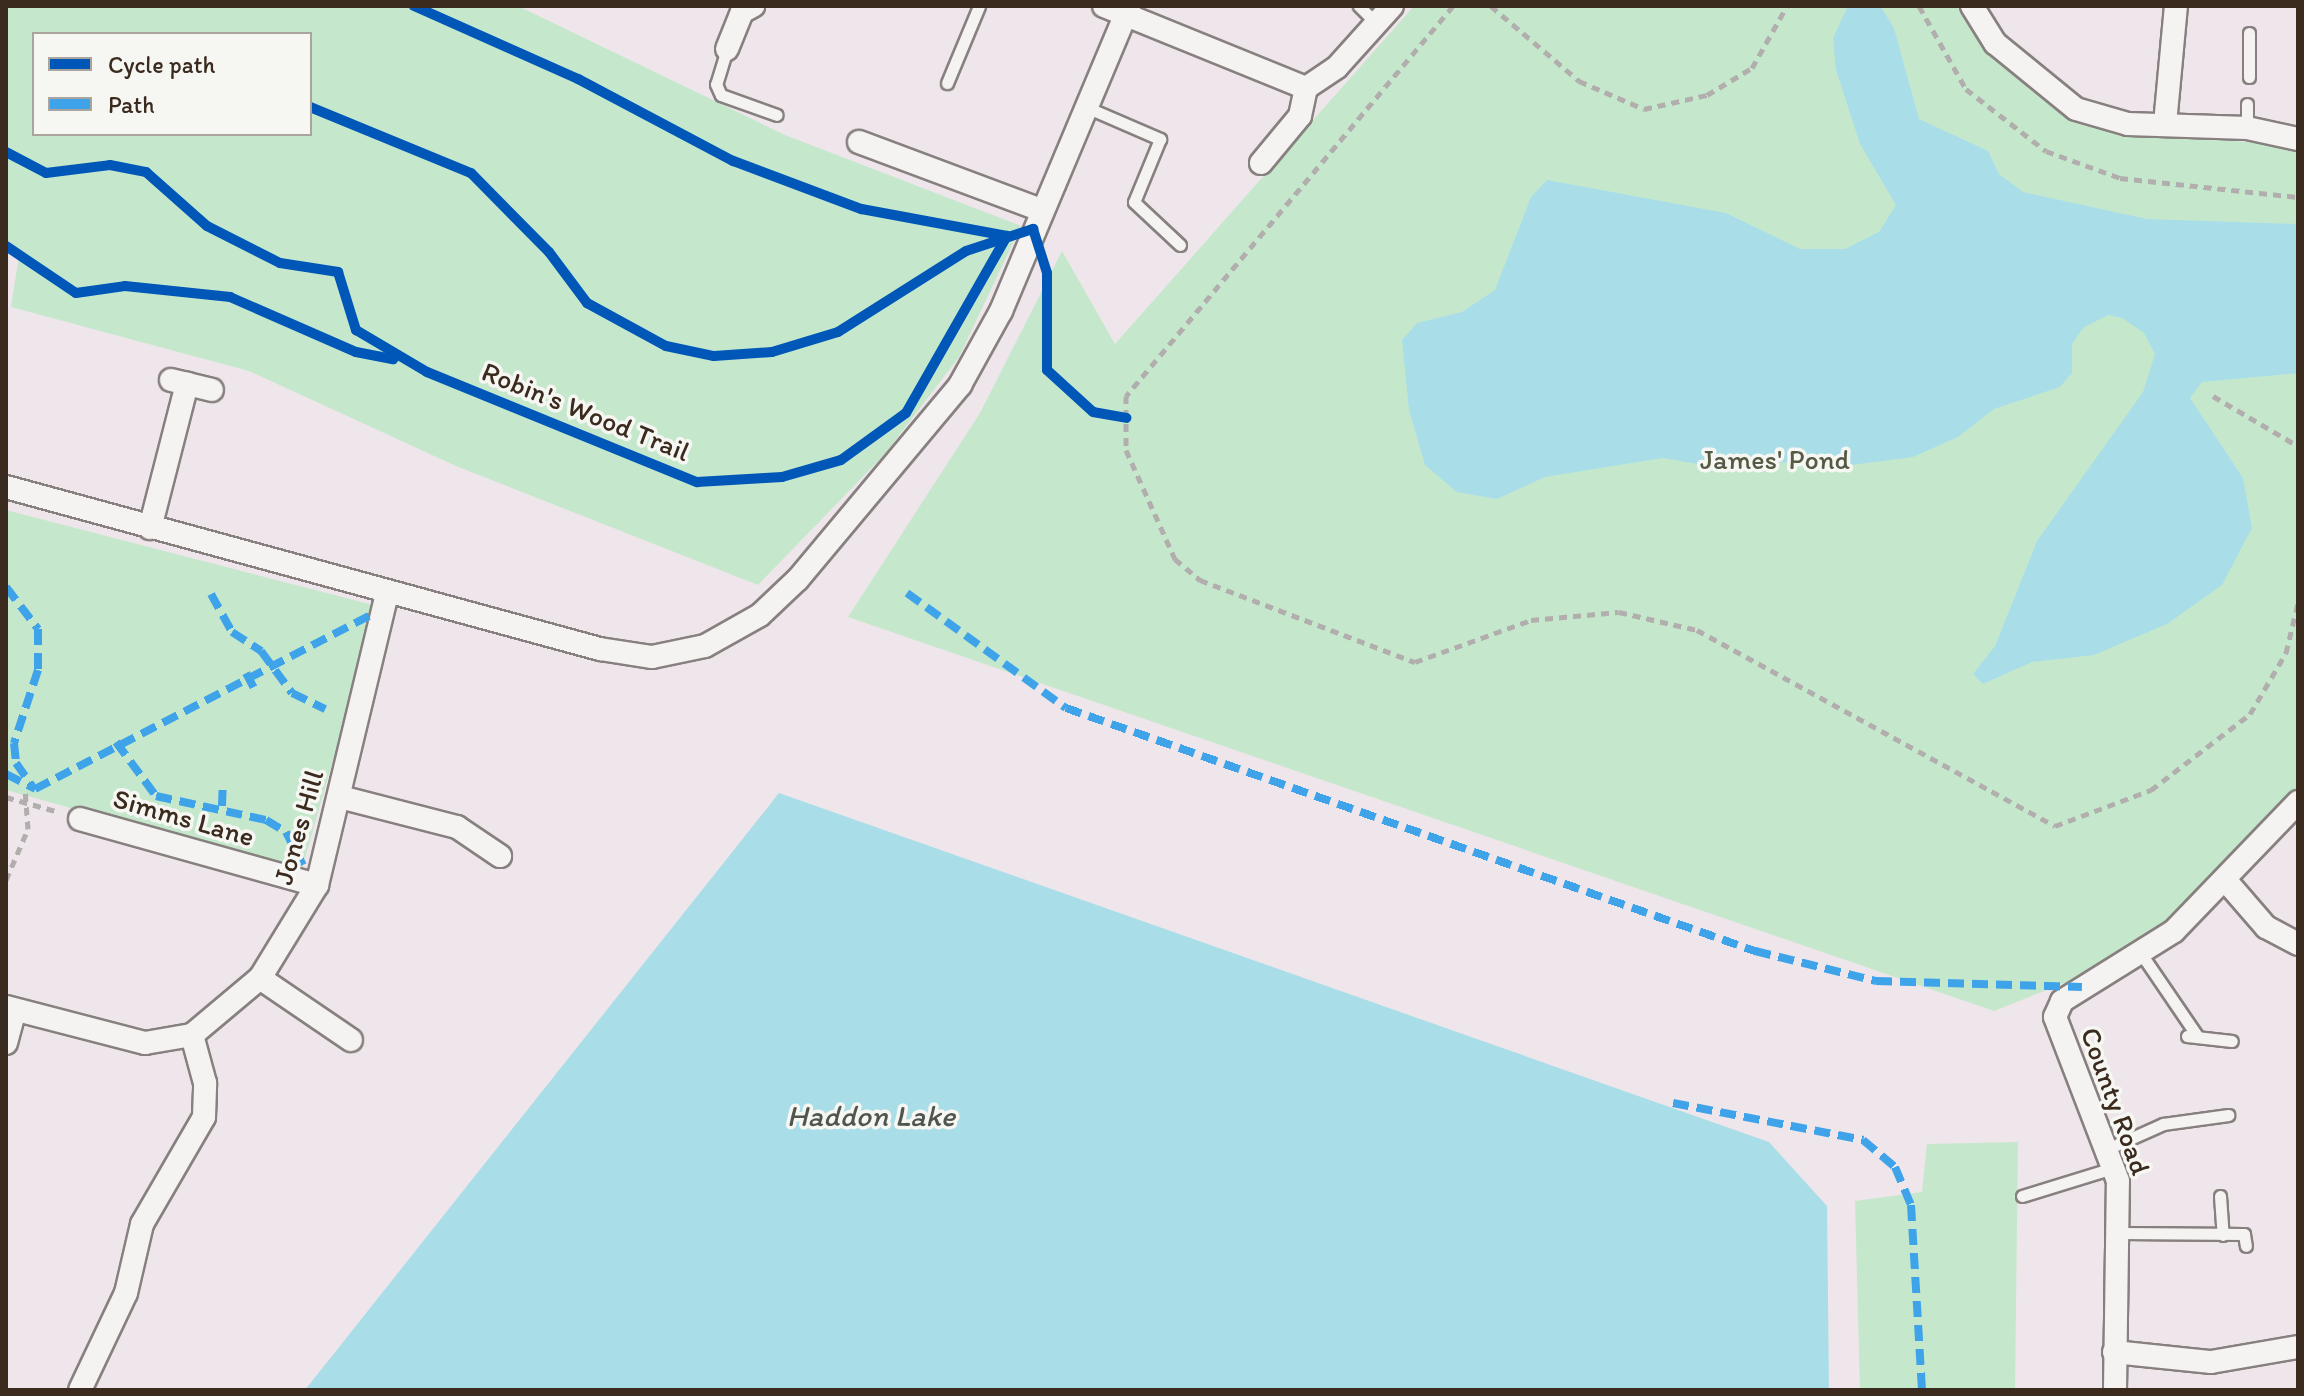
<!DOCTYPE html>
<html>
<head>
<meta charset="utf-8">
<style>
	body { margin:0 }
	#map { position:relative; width:2304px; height:1396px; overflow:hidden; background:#eee6ea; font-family:Itim,sans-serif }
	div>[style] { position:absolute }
	.green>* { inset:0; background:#c5e8cd }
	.water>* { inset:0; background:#a9dee9 }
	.path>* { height:5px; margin-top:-2.5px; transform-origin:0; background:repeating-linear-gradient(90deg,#b1aead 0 8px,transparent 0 14px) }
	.roads { filter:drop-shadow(2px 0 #87807f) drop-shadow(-2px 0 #87807f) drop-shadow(0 2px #87807f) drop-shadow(0 -2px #87807f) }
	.service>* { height:11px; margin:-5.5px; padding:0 5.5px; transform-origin:5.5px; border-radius:5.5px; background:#f4f3f2 }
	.minor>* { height:22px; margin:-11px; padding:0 11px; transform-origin:11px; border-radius:11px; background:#f4f3f2 }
	.quiet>* { height:8px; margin-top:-4px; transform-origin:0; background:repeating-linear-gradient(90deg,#3fa3ea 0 16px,transparent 0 24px) }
	.cycleway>* { height:10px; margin:-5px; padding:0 5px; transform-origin:5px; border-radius:5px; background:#0057b8 }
	span { translate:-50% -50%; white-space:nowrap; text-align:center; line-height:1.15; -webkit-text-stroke:7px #f6f6f2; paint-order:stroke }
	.street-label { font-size:28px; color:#3b2a1e }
	.park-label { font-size:28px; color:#555a44 }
	.water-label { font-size:30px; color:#4f5650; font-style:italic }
	.frame { position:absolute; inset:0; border:8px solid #3b2a1e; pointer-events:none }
	.legend { position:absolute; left:32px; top:32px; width:280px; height:104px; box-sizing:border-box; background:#f6f6f2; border:2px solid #aba49d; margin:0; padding:10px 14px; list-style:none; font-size:24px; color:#3b2a1e }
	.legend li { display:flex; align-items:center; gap:16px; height:40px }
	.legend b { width:40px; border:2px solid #aba49d }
</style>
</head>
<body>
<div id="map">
	<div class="green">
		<div style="clip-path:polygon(evenodd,6px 6px,518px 6px,785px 135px,1021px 226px,959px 357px,884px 455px,758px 585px,456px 466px,249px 371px,11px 307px,20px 249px,6px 246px,6px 6px,310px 34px,310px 134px,34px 134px,34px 34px,310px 34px)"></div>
		<div style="clip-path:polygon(1414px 6px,1959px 6px,2031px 84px,2172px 136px,2298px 146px,2298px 788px,2235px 861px,2155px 932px,2107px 966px,1994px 1011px,848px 617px,980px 413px,1062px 251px,1115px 344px)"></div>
		<div style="clip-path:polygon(6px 510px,377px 606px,301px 872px,6px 790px)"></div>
		<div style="clip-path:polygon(2018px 1142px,2015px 1390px,1860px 1390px,1855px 1201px,1922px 1192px,1927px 1144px)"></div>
	</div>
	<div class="water">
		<div style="clip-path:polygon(1848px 6px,1881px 7px,1894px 28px,1919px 119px,1988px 151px,1999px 174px,2023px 192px,2147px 219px,2298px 224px,2298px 373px,2202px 382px,2190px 398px,2243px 478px,2252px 528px,2222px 585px,2167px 624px,2094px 655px,2032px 662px,1983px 684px,1973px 674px,1995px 646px,2037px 541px,2143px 392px,2155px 354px,2144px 333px,2122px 318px,2108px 315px,2083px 328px,2072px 344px,2072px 373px,2060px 387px,1994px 409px,1958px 437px,1913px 457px,1836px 467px,1765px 461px,1721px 468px,1663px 458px,1545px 477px,1497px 499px,1457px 492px,1425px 465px,1409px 410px,1402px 340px,1417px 323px,1462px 312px,1495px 290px,1531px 197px,1547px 180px,1726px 213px,1800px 249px,1845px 249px,1879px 232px,1896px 205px,1860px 144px,1836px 70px,1833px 38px)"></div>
		<div style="clip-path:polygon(779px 793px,1769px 1142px,1827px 1206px,1829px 1390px,305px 1390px)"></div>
	</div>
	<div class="path">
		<div style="left:1453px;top:6px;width:509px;rotate:129.98deg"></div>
		<div style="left:1126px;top:396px;width:54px;rotate:90deg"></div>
		<div style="left:1126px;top:450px;width:120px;rotate:65.8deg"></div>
		<div style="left:1175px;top:559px;width:33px;rotate:40deg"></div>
		<div style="left:1200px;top:580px;width:230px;rotate:20.9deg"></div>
		<div style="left:1415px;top:662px;width:123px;rotate:-19.9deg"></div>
		<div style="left:1531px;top:620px;width:88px;rotate:-5.2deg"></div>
		<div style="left:1619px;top:612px;width:80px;rotate:13deg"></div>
		<div style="left:1697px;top:630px;width:408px;rotate:28.7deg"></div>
		<div style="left:2055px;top:826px;width:103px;rotate:-20.6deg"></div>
		<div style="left:2151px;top:790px;width:125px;rotate:-37.5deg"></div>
		<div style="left:2250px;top:714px;width:71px;rotate:-59.5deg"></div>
		<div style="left:2286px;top:653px;width:51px;rotate:-76.5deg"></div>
		<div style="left:1491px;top:6px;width:116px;rotate:40.4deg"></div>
		<div style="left:1579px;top:81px;width:71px;rotate:23.3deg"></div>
		<div style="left:1644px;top:109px;width:65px;rotate:-12.5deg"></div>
		<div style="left:1707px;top:95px;width:52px;rotate:-31deg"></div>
		<div style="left:1752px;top:68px;width:71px;rotate:-60.6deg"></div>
		<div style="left:1919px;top:6px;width:95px;rotate:60.5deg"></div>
		<div style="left:1966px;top:89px;width:101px;rotate:37.8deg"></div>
		<div style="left:2046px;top:151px;width:79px;rotate:20deg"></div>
		<div style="left:2120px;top:178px;width:179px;rotate:6.1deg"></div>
		<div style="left:2213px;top:396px;width:99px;rotate:30.5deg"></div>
		<div style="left:6px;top:797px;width:55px;rotate:15.8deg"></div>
		<div style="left:6px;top:880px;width:56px;rotate:-66.7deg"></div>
		<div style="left:28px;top:829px;width:40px;rotate:-94.3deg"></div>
	</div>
	<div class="roads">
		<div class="service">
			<div style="left:1359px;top:6px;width:24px;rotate:45deg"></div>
			<div style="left:727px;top:49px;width:37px;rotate:107deg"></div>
			<div style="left:716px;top:84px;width:12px;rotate:66deg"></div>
			<div style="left:721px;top:95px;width:59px;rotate:19.7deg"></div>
			<div style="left:2249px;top:77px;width:44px;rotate:-90deg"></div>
			<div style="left:947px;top:83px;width:83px;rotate:-67.4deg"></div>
			<div style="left:1086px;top:107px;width:81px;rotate:23.4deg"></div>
			<div style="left:1160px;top:139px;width:68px;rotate:112.4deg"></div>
			<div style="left:1134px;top:202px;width:63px;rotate:43.1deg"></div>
			<div style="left:2247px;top:128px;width:24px;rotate:-90deg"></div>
			<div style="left:2142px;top:955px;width:99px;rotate:55.7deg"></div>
			<div style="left:2187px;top:1036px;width:45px;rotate:6.3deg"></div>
			<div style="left:2105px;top:1150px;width:64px;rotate:-24.1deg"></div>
			<div style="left:2163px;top:1124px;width:66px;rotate:-7.9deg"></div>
			<div style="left:2022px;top:1196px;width:95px;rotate:-17.1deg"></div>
			<div style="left:2220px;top:1196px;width:39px;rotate:86deg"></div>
			<div style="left:2122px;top:1233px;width:122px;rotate:0.5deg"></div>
			<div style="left:2244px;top:1234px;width:12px;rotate:81deg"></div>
		</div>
		<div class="minor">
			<div style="left:1104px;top:6px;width:218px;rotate:22.1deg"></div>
			<div style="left:1972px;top:6px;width:44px;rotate:58.1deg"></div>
			<div style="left:1995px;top:43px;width:104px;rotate:39.2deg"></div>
			<div style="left:2076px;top:109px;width:54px;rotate:16.1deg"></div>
			<div style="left:2128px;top:124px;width:119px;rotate:1.9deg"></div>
			<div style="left:2247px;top:128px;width:52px;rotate:12.2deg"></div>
			<div style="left:727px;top:49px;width:40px;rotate:-68deg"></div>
			<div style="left:742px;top:12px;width:13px;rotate:-29deg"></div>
			<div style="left:2165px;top:124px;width:119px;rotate:-84.7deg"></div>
			<div style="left:859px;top:142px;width:194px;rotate:20.5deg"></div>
			<div style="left:1261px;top:163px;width:61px;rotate:-50.3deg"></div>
			<div style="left:1300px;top:116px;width:29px;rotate:-78deg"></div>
			<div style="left:1306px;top:88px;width:37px;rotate:-34deg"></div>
			<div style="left:1337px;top:67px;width:82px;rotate:-48deg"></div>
			<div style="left:171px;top:380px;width:42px;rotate:13.7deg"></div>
			<div style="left:6px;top:487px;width:616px;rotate:15.26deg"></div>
			<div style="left:600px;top:649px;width:53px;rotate:8.7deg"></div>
			<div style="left:652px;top:657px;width:54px;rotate:-11.7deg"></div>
			<div style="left:705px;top:646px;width:63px;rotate:-29.4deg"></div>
			<div style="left:760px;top:615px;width:52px;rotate:-43.5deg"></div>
			<div style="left:798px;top:579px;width:253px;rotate:-50.1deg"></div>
			<div style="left:960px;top:385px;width:85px;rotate:-61deg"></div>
			<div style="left:1001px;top:311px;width:331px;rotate:-67.2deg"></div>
			<div style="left:150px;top:528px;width:149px;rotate:-75.6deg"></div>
			<div style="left:340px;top:797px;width:121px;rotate:14.4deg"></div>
			<div style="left:457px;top:827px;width:52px;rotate:34deg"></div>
			<div style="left:80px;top:819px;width:246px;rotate:15.6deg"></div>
			<div style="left:2227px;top:882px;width:60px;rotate:49.1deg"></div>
			<div style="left:2266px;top:927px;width:36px;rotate:28deg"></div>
			<div style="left:260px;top:978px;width:110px;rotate:34.3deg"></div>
			<div style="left:6px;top:1007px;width:144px;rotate:14.5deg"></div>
			<div style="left:145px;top:1043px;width:48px;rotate:-9.7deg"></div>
			<div style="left:192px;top:1035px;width:89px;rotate:-40deg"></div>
			<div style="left:260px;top:978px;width:109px;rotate:-58.5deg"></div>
			<div style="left:317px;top:885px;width:299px;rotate:-76.5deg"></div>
			<div style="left:6px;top:1043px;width:34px;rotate:-75deg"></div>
			<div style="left:2114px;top:1352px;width:98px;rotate:5.9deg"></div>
			<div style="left:2211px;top:1362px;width:88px;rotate:-9.8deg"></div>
			<div style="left:80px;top:1390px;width:107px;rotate:-64.6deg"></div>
			<div style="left:126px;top:1293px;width:71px;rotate:-76.9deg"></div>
			<div style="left:142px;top:1224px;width:124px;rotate:-59.9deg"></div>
			<div style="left:204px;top:1117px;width:34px;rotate:-88deg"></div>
			<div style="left:205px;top:1083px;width:50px;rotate:-105.2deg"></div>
			<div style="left:2115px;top:1390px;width:209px;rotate:-89.2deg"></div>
			<div style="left:2118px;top:1181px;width:176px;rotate:-111deg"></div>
			<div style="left:2055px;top:1017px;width:17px;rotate:-66deg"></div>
			<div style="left:2062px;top:1001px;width:132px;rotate:-32deg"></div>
			<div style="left:2174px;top:931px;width:179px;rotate:-46.1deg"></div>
		</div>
	</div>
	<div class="quiet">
		<div style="left:6px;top:587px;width:53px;rotate:52.7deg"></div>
		<div style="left:38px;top:629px;width:41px;rotate:90deg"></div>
		<div style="left:38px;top:670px;width:77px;rotate:108.2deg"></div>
		<div style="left:14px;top:743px;width:20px;rotate:84deg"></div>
		<div style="left:16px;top:763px;width:28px;rotate:55deg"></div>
		<div style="left:907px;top:593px;width:196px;rotate:35.9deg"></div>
		<div style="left:1066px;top:708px;width:731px;rotate:19.43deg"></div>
		<div style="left:1755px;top:951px;width:125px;rotate:13.9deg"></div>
		<div style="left:1876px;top:981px;width:206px;rotate:1.7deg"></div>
		<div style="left:211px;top:594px;width:43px;rotate:61.1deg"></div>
		<div style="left:232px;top:632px;width:35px;rotate:33deg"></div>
		<div style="left:261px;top:651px;width:52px;rotate:53.6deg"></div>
		<div style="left:292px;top:693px;width:37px;rotate:26deg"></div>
		<div style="left:246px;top:673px;width:21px;rotate:62deg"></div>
		<div style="left:116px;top:742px;width:67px;rotate:53.5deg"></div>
		<div style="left:156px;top:796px;width:113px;rotate:12.3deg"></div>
		<div style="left:266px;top:820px;width:23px;rotate:31deg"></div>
		<div style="left:286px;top:832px;width:37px;rotate:63deg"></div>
		<div style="left:6px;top:774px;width:33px;rotate:27deg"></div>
		<div style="left:35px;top:789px;width:383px;rotate:-27.4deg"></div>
		<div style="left:222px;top:806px;width:23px;rotate:-88deg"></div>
		<div style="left:1673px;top:1103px;width:194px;rotate:11deg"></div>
		<div style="left:1863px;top:1140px;width:42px;rotate:40.2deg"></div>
		<div style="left:1895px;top:1167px;width:41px;rotate:67.2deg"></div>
		<div style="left:1911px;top:1205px;width:185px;rotate:86.6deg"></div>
	</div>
	<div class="cycleway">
		<div style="left:310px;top:107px;width:174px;rotate:22.3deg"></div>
		<div style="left:471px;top:173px;width:111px;rotate:45.4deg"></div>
		<div style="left:549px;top:252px;width:64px;rotate:53.3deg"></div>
		<div style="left:587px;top:303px;width:90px;rotate:28.6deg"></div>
		<div style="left:666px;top:346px;width:49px;rotate:11.8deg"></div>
		<div style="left:714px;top:356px;width:58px;rotate:-3.9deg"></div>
		<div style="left:772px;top:352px;width:69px;rotate:-16.9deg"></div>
		<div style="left:838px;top:332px;width:151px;rotate:-32.3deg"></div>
		<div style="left:966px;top:251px;width:71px;rotate:-18.2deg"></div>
		<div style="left:1033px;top:229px;width:46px;rotate:72.3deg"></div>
		<div style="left:1047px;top:273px;width:97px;rotate:90deg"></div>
		<div style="left:1047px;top:370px;width:62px;rotate:42.4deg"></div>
		<div style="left:1093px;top:412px;width:34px;rotate:10deg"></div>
		<div style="left:6px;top:152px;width:45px;rotate:27.7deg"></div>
		<div style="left:46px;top:173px;width:64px;rotate:-7.1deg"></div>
		<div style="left:110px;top:165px;width:37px;rotate:11deg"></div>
		<div style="left:146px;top:172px;width:81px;rotate:41.5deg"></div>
		<div style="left:207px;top:226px;width:82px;rotate:26.9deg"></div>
		<div style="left:280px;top:263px;width:59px;rotate:8.8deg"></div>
		<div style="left:338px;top:272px;width:61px;rotate:72.8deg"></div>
		<div style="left:356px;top:330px;width:82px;rotate:30.6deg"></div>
		<div style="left:427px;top:372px;width:292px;rotate:22.2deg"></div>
		<div style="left:697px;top:482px;width:85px;rotate:-3.4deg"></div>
		<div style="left:782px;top:477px;width:61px;rotate:-16.1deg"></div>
		<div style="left:841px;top:460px;width:80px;rotate:-35.9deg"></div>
		<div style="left:906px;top:413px;width:204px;rotate:-60.3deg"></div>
		<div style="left:1007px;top:236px;width:148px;rotate:-169.5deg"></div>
		<div style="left:861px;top:209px;width:137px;rotate:-159.4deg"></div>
		<div style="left:733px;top:161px;width:175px;rotate:-152.1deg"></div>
		<div style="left:578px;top:79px;width:180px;rotate:-156deg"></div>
		<div style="left:6px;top:246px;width:84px;rotate:33.9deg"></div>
		<div style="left:76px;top:293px;width:49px;rotate:-8.1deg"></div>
		<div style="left:125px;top:286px;width:106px;rotate:6deg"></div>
		<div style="left:230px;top:297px;width:137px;rotate:23.6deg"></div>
		<div style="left:356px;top:352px;width:38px;rotate:11deg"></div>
	</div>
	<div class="street-label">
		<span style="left:586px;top:411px;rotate:22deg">Robin's Wood Trail</span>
		<span style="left:184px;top:817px;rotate:16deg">Simms Lane</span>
		<span style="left:298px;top:827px;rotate:-74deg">Jones Hill</span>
		<span style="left:2116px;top:1101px;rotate:70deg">County Road</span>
	</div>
	<div class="park-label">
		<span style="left:1775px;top:459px">James' Pond</span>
	</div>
	<div class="water-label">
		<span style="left:871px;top:1116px">Haddon Lake</span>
	</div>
	<div class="frame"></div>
	<ul class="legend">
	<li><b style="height:10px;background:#0057b8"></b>Cycle path</li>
	<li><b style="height:10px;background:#3fa3ea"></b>Path</li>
	</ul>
</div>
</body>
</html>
